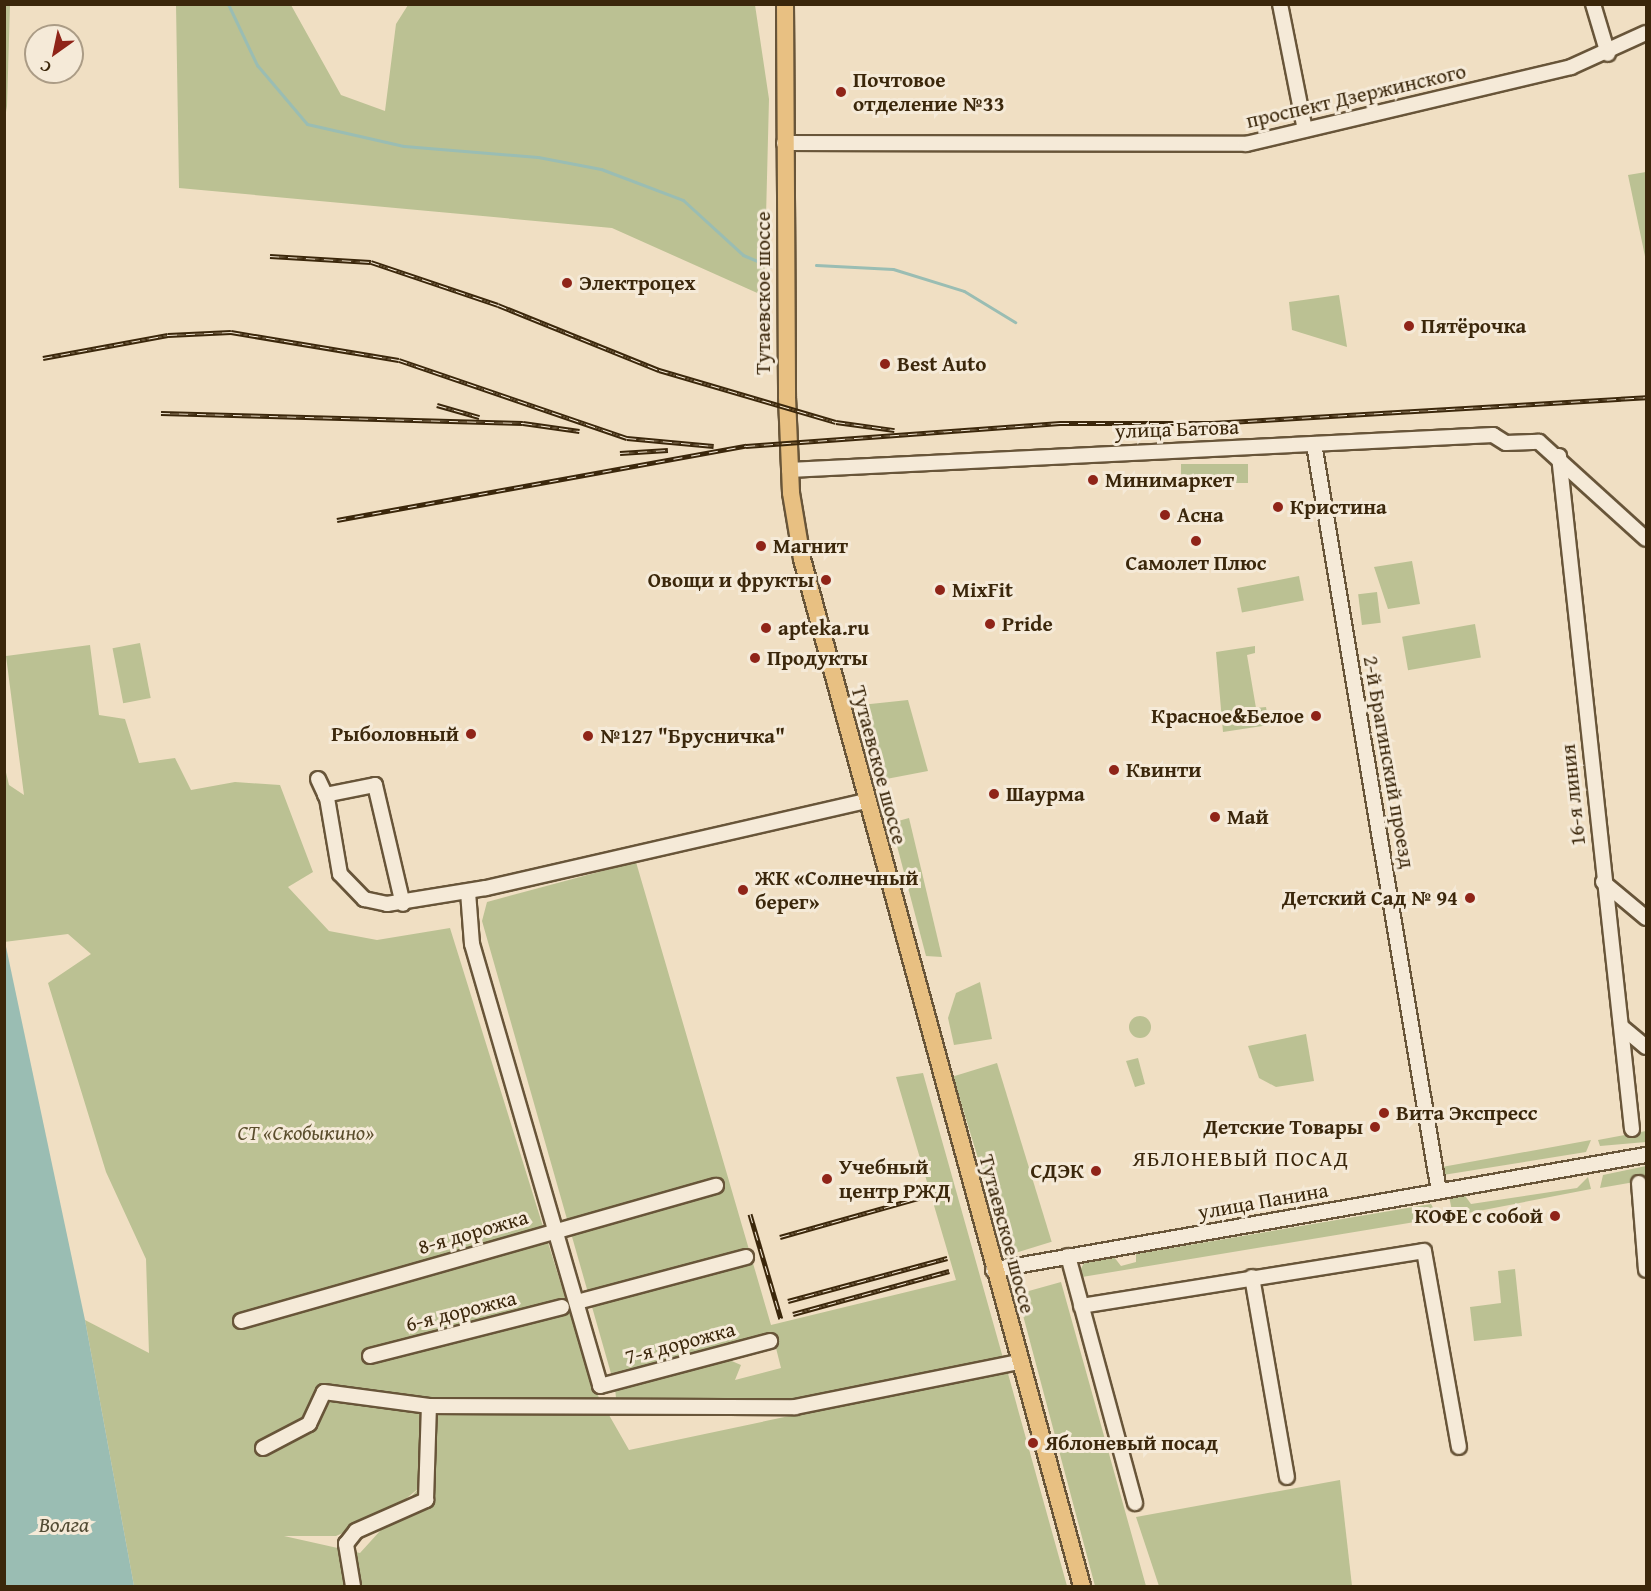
<!DOCTYPE html>
<html>
<head>
<meta charset="utf-8">
<style>
	body { margin:0 }
	#map { position:relative; width:1651px; height:1591px; overflow:hidden; background:#f0dfc3; font-family:"Gentium Book Plus",serif }
	div>[style] { position:absolute }
	.green>* { inset:0; background:#bbc193; transform-origin:0 0 }
	.round { border-radius:50% }
	.water>* { inset:0; background:#9abdb3 }
	.stream>* { height:3px; margin:-1.5px; padding:0 1.5px; transform-origin:1.5px; border-radius:1.5px; background:#9abdb3 }
	.roads { filter:drop-shadow(2px 0 #685539) drop-shadow(-2px 0 #685539) drop-shadow(0 2px #685539) drop-shadow(0 -2px #685539) }
	.minor>* { height:14px; margin:-7px; padding:0 7px; transform-origin:7px; border-radius:7px; background:#f5ead8 }
	.major>* { height:16px; margin:-8px; padding:0 8px; transform-origin:8px; border-radius:8px; background:#e8c082 }
	.rail>* { height:5px; margin-top:-2.5px; transform-origin:0; background:repeating-linear-gradient(90deg,#f5ead8 0 9px,#3b270b 0 18px); box-sizing:border-box; border-block:2px solid #3b270b }
	.dots>* { width:16px; height:16px; translate:-50% -50%; box-sizing:border-box; border:3px solid #f5ead8; border-radius:50% }
	span { translate:-50% -50%; white-space:nowrap; text-align:center; line-height:1.15; -webkit-text-stroke:6px #f5ead8; paint-order:stroke }
	.poi-label { font-size:21px; color:#3b270b; font-weight:700 }
	.left { translate:0 -50%; text-align:left }
	.right { translate:-100% -50%; text-align:right }
	.street-label { font-size:21px; color:#3b270b }
	.park-label { font-size:21px; color:#5b4e2d; font-style:italic }
	.neighbourhood-label { font-size:22px; color:#3b270b; letter-spacing:1.5px }
	.water-label { font-size:22px; color:#534c35; font-style:italic }
	.frame { position:absolute; inset:0; border:6px solid #3b270b; pointer-events:none }
	.north { position:absolute; left:24px; top:24px; width:60px; height:60px; box-sizing:border-box; background:#f5ead8; border:2px solid #ab9c86; border-radius:50%; rotate:213deg; font-size:16px; font-weight:700; line-height:24px; text-align:center; color:#3b270b }
	.north::after { content:''; display:block; margin:auto; width:21px; height:27px; background:#8f2418; clip-path:polygon(50% 0,100% 100%,50% 72%,0 100%) }
</style>
</head>
<body>
<div id="map">
	<div class="green">
		<div style="clip-path:polygon(10px 5px,7px 106px,5px 118px,4px 5px)"></div>
		<div style="clip-path:polygon(176px 5px,291px 5px,341px 95px,385px 111px,396px 24px,408px 5px,755px 5px,769px 99px,764px 296px,612px 228px,179px 188px)"></div>
		<div style="clip-path:polygon(1646px 172px,1646px 261px,1628px 175px)"></div>
		<div style="clip-path:polygon(1339px 295px,1347px 347px,1292px 330px,1289px 302px)"></div>
		<div style="left:1248px;top:464px;width:19px;height:67px;rotate:90deg"></div>
		<div style="clip-path:polygon(1412px 561px,1420px 604px,1388px 609px,1374px 567px)"></div>
		<div style="left:1299px;top:576px;width:25px;height:63px;rotate:79deg"></div>
		<div style="left:1377px;top:592px;width:31px;height:19px;rotate:83deg"></div>
		<div style="left:1475px;top:624px;width:34px;height:74px;rotate:80deg"></div>
		<div style="left:140px;top:643px;width:56px;height:28px;rotate:79deg"></div>
		<div style="clip-path:polygon(evenodd,90px 645px,99px 715px,125px 719px,139px 763px,175px 758px,191px 790px,235px 782px,280px 785px,313px 872px,288px 887px,329px 931px,377px 940px,450px 928px,593px 1387px,629px 1450px,1007px 1370px,1067px 1586px,134px 1586px,85px 1320px,149px 1353px,146px 1259px,106px 1172px,48px 983px,91px 954px,68px 934px,4px 942px,4px 764px,9px 785px,24px 795px,6px 656px,90px 645px,419px 1488px,360px 1553px,284px 1536px,336px 1536px,390px 1512px,419px 1488px)"></div>
		<div style="clip-path:polygon(1255px 646px,1255px 653px,1247px 655px,1256px 708px,1266px 707px,1269px 725px,1223px 732px,1216px 652px)"></div>
		<div style="clip-path:polygon(908px 700px,928px 771px,881px 780px,861px 705px)"></div>
		<div style="clip-path:polygon(909px 818px,942px 957px,926px 956px,891px 823px)"></div>
		<div style="clip-path:polygon(636px 862px,771px 1325px,956px 1280px,896px 1077px,923px 1073px,1003px 1358px,815px 1398px,654px 1415px,617px 1408px,615px 1388px,727px 1359px,741px 1365px,735px 1380px,781px 1368px,774px 1340px,614px 1384px,482px 921px,487px 902px)"></div>
		<div style="clip-path:polygon(980px 982px,992px 1039px,954px 1045px,948px 1018px,956px 993px)"></div>
		<div class="round" style="left:1129px;top:1016px;width:22px;height:22px"></div>
		<div style="clip-path:polygon(1306px 1034px,1314px 1081px,1276px 1087px,1259px 1078px,1248px 1046px)"></div>
		<div style="clip-path:polygon(1138px 1058px,1145px 1084px,1135px 1087px,1126px 1061px)"></div>
		<div style="left:997px;top:1063px;width:187px;height:46px;rotate:73deg"></div>
		<div style="clip-path:polygon(1646px 1131px,1646px 1142px,1600px 1146px,1598px 1140px)"></div>
		<div style="clip-path:polygon(1591px 1140px,1586px 1152px,1443px 1175px,1442px 1167px)"></div>
		<div style="clip-path:polygon(1646px 1166px,1646px 1180px,1600px 1188px,1603px 1175px)"></div>
		<div style="clip-path:polygon(1588px 1177px,1591px 1189px,1453px 1216px,1449px 1196px,1463px 1193px,1471px 1204px,1577px 1188px)"></div>
		<div style="clip-path:polygon(1431px 1204px,1439px 1218px,1076px 1278px,1084px 1263px,1114px 1257px,1121px 1266px,1136px 1262px,1136px 1254px)"></div>
		<div style="clip-path:polygon(1515px 1269px,1522px 1336px,1474px 1341px,1470px 1307px,1501px 1303px,1498px 1271px)"></div>
		<div style="clip-path:polygon(1061px 1282px,1146px 1586px,1095px 1586px,1016px 1289px,1018px 1294px)"></div>
		<div style="clip-path:polygon(1340px 1480px,1352px 1586px,1159px 1586px,1136px 1517px)"></div>
	</div>
	<div class="water">
		<div style="clip-path:polygon(5px 942px,85px 1320px,134px 1586px,5px 1586px)"></div>
	</div>
	<div class="stream">
		<div style="left:228px;top:4px;width:68px;rotate:64.6deg"></div>
		<div style="left:257px;top:65px;width:77px;rotate:49.7deg"></div>
		<div style="left:307px;top:124px;width:99px;rotate:12.8deg"></div>
		<div style="left:404px;top:146px;width:134px;rotate:4.7deg"></div>
		<div style="left:538px;top:157px;width:64px;rotate:10.8deg"></div>
		<div style="left:601px;top:169px;width:88px;rotate:20.7deg"></div>
		<div style="left:683px;top:200px;width:81px;rotate:42.5deg"></div>
		<div style="left:743px;top:255px;width:30px;rotate:23deg"></div>
		<div style="left:816px;top:265px;width:77px;rotate:3deg"></div>
		<div style="left:893px;top:269px;width:74px;rotate:17.2deg"></div>
		<div style="left:964px;top:291px;width:60px;rotate:31.3deg"></div>
	</div>
	<div class="roads">
		<div class="minor">
			<div style="left:1280px;top:4px;width:128px;rotate:78.8deg"></div>
			<div style="left:1593px;top:4px;width:52px;rotate:73.3deg"></div>
			<div style="left:784px;top:143px;width:462px;rotate:0.1deg"></div>
			<div style="left:1246px;top:144px;width:334px;rotate:-13.3deg"></div>
			<div style="left:1571px;top:67px;width:82px;rotate:-24.4deg"></div>
			<div style="left:1314px;top:444px;width:758px;rotate:80.51deg"></div>
			<div style="left:1559px;top:456px;width:677px;rotate:83.81deg"></div>
			<div style="left:789px;top:470px;width:705px;rotate:-2.85deg"></div>
			<div style="left:1493px;top:435px;width:15px;rotate:32deg"></div>
			<div style="left:1506px;top:443px;width:33px;rotate:-2deg"></div>
			<div style="left:1539px;top:442px;width:144px;rotate:42.2deg"></div>
			<div style="left:318px;top:779px;width:21px;rotate:65deg"></div>
			<div style="left:327px;top:798px;width:77px;rotate:80.3deg"></div>
			<div style="left:340px;top:874px;width:35px;rotate:46deg"></div>
			<div style="left:364px;top:899px;width:24px;rotate:12deg"></div>
			<div style="left:387px;top:904px;width:100px;rotate:-9.2deg"></div>
			<div style="left:486px;top:888px;width:390px;rotate:-12.9deg"></div>
			<div style="left:325px;top:795px;width:51px;rotate:-11.3deg"></div>
			<div style="left:375px;top:785px;width:122px;rotate:76.8deg"></div>
			<div style="left:1603px;top:882px;width:56px;rotate:39.9deg"></div>
			<div style="left:468px;top:892px;width:52px;rotate:85.6deg"></div>
			<div style="left:472px;top:944px;width:460px;rotate:73.8deg"></div>
			<div style="left:600px;top:1386px;width:176px;rotate:-14.8deg"></div>
			<div style="left:1622px;top:1027px;width:31px;rotate:40deg"></div>
			<div style="left:1639px;top:1183px;width:87px;rotate:85.4deg"></div>
			<div style="left:1068px;top:1256px;width:256px;rotate:74.8deg"></div>
			<div style="left:993px;top:1270px;width:663px;rotate:-9.99deg"></div>
			<div style="left:1252px;top:1277px;width:203px;rotate:80.1deg"></div>
			<div style="left:577px;top:1302px;width:175px;rotate:-14.9deg"></div>
			<div style="left:1081px;top:1306px;width:347px;rotate:-9.1deg"></div>
			<div style="left:1424px;top:1251px;width:199px;rotate:79.9deg"></div>
			<div style="left:241px;top:1321px;width:494px;rotate:-15.9deg"></div>
			<div style="left:370px;top:1356px;width:198px;rotate:-14.3deg"></div>
			<div style="left:263px;top:1448px;width:52px;rotate:-27.6deg"></div>
			<div style="left:309px;top:1424px;width:35px;rotate:-65deg"></div>
			<div style="left:324px;top:1392px;width:106px;rotate:7.6deg"></div>
			<div style="left:429px;top:1406px;width:366px;rotate:0.2deg"></div>
			<div style="left:795px;top:1407px;width:228px;rotate:-11.4deg"></div>
			<div style="left:353px;top:1586px;width:43px;rotate:-99.5deg"></div>
			<div style="left:346px;top:1544px;width:16px;rotate:-52deg"></div>
			<div style="left:356px;top:1531px;width:77px;rotate:-23.9deg"></div>
			<div style="left:426px;top:1500px;width:94px;rotate:-88.2deg"></div>
		</div>
		<div class="major">
			<div style="left:785px;top:4px;width:393px;rotate:89.7deg"></div>
			<div style="left:787px;top:397px;width:96px;rotate:87.6deg"></div>
			<div style="left:791px;top:493px;width:67px;rotate:80.5deg"></div>
			<div style="left:802px;top:559px;width:1064px;rotate:74.75deg"></div>
		</div>
	</div>
	<div class="rail">
		<div style="left:270px;top:256px;width:101px;rotate:3.4deg"></div>
		<div style="left:371px;top:262px;width:134px;rotate:18.7deg"></div>
		<div style="left:498px;top:305px;width:174px;rotate:22deg"></div>
		<div style="left:659px;top:370px;width:184px;rotate:16.4deg"></div>
		<div style="left:836px;top:422px;width:59px;rotate:7.9deg"></div>
		<div style="left:43px;top:358px;width:127px;rotate:-10.4deg"></div>
		<div style="left:168px;top:335px;width:63px;rotate:-2.7deg"></div>
		<div style="left:231px;top:332px;width:170px;rotate:9.5deg"></div>
		<div style="left:399px;top:360px;width:241px;rotate:18.9deg"></div>
		<div style="left:627px;top:438px;width:87px;rotate:5.3deg"></div>
		<div style="left:437px;top:405px;width:44px;rotate:15.9deg"></div>
		<div style="left:161px;top:413px;width:362px;rotate:1.6deg"></div>
		<div style="left:523px;top:423px;width:57px;rotate:8.1deg"></div>
		<div style="left:620px;top:453px;width:48px;rotate:-3.6deg"></div>
		<div style="left:337px;top:520px;width:416px;rotate:-10.3deg"></div>
		<div style="left:746px;top:446px;width:315px;rotate:-4.2deg"></div>
		<div style="left:1060px;top:423px;width:152px"></div>
		<div style="left:1212px;top:423px;width:435px;rotate:-3.4deg"></div>
		<div style="left:750px;top:1214px;width:109px;rotate:73.6deg"></div>
		<div style="left:780px;top:1237px;width:148px;rotate:-15.7deg"></div>
		<div style="left:788px;top:1301px;width:165px;rotate:-15.1deg"></div>
		<div style="left:793px;top:1314px;width:162px;rotate:-15.4deg"></div>
	</div>
	<div class="dots">
		<div style="left:841px;top:92px;background:#8f2418"></div>
		<div style="left:567px;top:283px;background:#8f2418"></div>
		<div style="left:1409px;top:326px;background:#8f2418"></div>
		<div style="left:885px;top:364px;background:#8f2418"></div>
		<div style="left:1093px;top:480px;background:#8f2418"></div>
		<div style="left:1278px;top:507px;background:#8f2418"></div>
		<div style="left:1165px;top:515px;background:#8f2418"></div>
		<div style="left:1196px;top:541px;background:#8f2418"></div>
		<div style="left:761px;top:546px;background:#8f2418"></div>
		<div style="left:826px;top:580px;background:#8f2418"></div>
		<div style="left:940px;top:590px;background:#8f2418"></div>
		<div style="left:990px;top:624px;background:#8f2418"></div>
		<div style="left:766px;top:628px;background:#8f2418"></div>
		<div style="left:755px;top:658px;background:#8f2418"></div>
		<div style="left:1316px;top:716px;background:#8f2418"></div>
		<div style="left:471px;top:734px;background:#8f2418"></div>
		<div style="left:588px;top:736px;background:#8f2418"></div>
		<div style="left:1114px;top:770px;background:#8f2418"></div>
		<div style="left:994px;top:794px;background:#8f2418"></div>
		<div style="left:1215px;top:817px;background:#8f2418"></div>
		<div style="left:743px;top:890px;background:#8f2418"></div>
		<div style="left:1470px;top:898px;background:#8f2418"></div>
		<div style="left:1384px;top:1113px;background:#8f2418"></div>
		<div style="left:1375px;top:1127px;background:#8f2418"></div>
		<div style="left:1096px;top:1171px;background:#8f2418"></div>
		<div style="left:827px;top:1179px;background:#8f2418"></div>
		<div style="left:1555px;top:1216px;background:#8f2418"></div>
		<div style="left:1033px;top:1443px;background:#8f2418"></div>
	</div>
	<div class="poi-label">
		<span class="left" style="left:853px;top:92px">Почтовое<br>отделение №33</span>
		<span class="left" style="left:579px;top:283px">Электроцех</span>
		<span class="left" style="left:1421px;top:326px">Пятёрочка</span>
		<span class="left" style="left:897px;top:364px">Best Auto</span>
		<span class="left" style="left:1105px;top:480px">Минимаркет</span>
		<span class="left" style="left:1290px;top:507px">Кристина</span>
		<span class="left" style="left:1177px;top:515px">Асна</span>
		<span class="left" style="left:773px;top:546px">Магнит</span>
		<span style="left:1196px;top:563px">Самолет Плюс</span>
		<span class="right" style="left:814px;top:580px">Овощи и фрукты</span>
		<span class="left" style="left:952px;top:590px">MixFit</span>
		<span class="left" style="left:1002px;top:624px">Pride</span>
		<span class="left" style="left:778px;top:628px">apteka.ru</span>
		<span class="left" style="left:767px;top:658px">Продукты</span>
		<span class="right" style="left:1304px;top:716px">Красное&amp;Белое</span>
		<span class="right" style="left:459px;top:734px">Рыболовный</span>
		<span class="left" style="left:600px;top:736px">№127 "Брусничка"</span>
		<span class="left" style="left:1126px;top:770px">Квинти</span>
		<span class="left" style="left:1006px;top:794px">Шаурма</span>
		<span class="left" style="left:1227px;top:817px">Май</span>
		<span class="left" style="left:755px;top:890px">ЖК «Солнечный<br>берег»</span>
		<span class="right" style="left:1458px;top:898px">Детский Сад № 94</span>
		<span class="left" style="left:1396px;top:1113px">Вита Экспресс</span>
		<span class="right" style="left:1363px;top:1127px">Детские Товары</span>
		<span class="left" style="left:839px;top:1179px">Учебный<br>центр РЖД</span>
		<span class="right" style="left:1084px;top:1171px">СДЭК</span>
		<span class="right" style="left:1543px;top:1216px">КОФЕ с собой</span>
		<span class="left" style="left:1045px;top:1443px">Яблоневый посад</span>
	</div>
	<div class="street-label">
		<span style="left:1356px;top:96px;rotate:-13deg">проспект Дзержинского</span>
		<span style="left:763px;top:293px;rotate:-90deg">Тутаевское шоссе</span>
		<span style="left:1177px;top:429px;rotate:-2deg">улица Батова</span>
		<span style="left:1389px;top:762px;rotate:80deg">2-й Брагинский проезд</span>
		<span style="left:879px;top:765px;rotate:75deg">Тутаевское шоссе</span>
		<span style="left:1573px;top:795px;rotate:-96deg">16-я линия</span>
		<span style="left:1263px;top:1201px;rotate:-10deg">улица Панина</span>
		<span style="left:473px;top:1232px;rotate:-16deg">8-я дорожка</span>
		<span style="left:1007px;top:1234px;rotate:75deg">Тутаевское шоссе</span>
		<span style="left:461px;top:1311px;rotate:-14deg">6-я дорожка</span>
		<span style="left:680px;top:1343px;rotate:-15deg">7-я дорожка</span>
	</div>
	<div class="park-label">
		<span style="left:306px;top:1133px">СТ «Скобыкино»</span>
	</div>
	<div class="neighbourhood-label">
		<span style="left:1241px;top:1159px">ЯБЛОНЕВЫЙ ПОСАД</span>
	</div>
	<div class="water-label">
		<span style="left:64px;top:1525px">Волга</span>
	</div>
	<div class="frame"></div>
	<div class="north">С</div>
</div>
</body>
</html>
